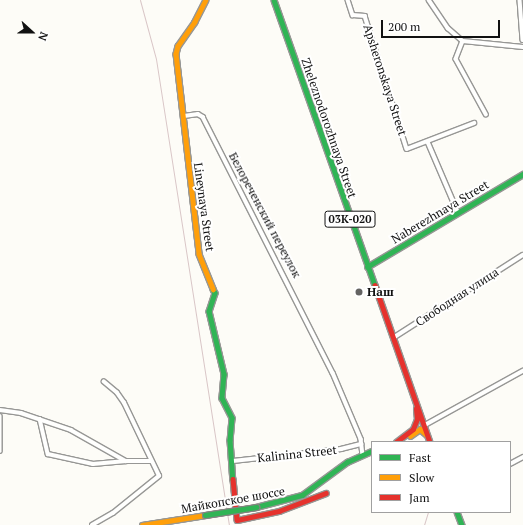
<!DOCTYPE html>
<html>
<head>
<meta charset="utf-8">
<style>
	body { margin:0 }
	#map { position:relative; width:523px; height:525px; overflow:hidden; background:#fdfcf7; font-family:"PT Serif",serif }
	div>[style] { position:absolute }
	.roads { filter:drop-shadow(1px 0 #979795) drop-shadow(-1px 0 #979795) drop-shadow(0 1px #979795) drop-shadow(0 -1px #979795) }
	.street>* { height:3.5px; margin:-1.75px; padding:0 1.75px; transform-origin:1.75px; border-radius:1.75px; background:#fffffe }
	.fast>* { height:4.5px; margin:-2.25px; padding:0 2.25px; transform-origin:2.25px; border-radius:2.25px; background:#30b455 }
	.slow>* { height:4.5px; margin:-2.25px; padding:0 2.25px; transform-origin:2.25px; border-radius:2.25px; background:#ff9f0a }
	.jam>* { height:4.5px; margin:-2.25px; padding:0 2.25px; transform-origin:2.25px; border-radius:2.25px; background:#e5322d }
	.rail>* { height:1px; margin:-0.5px; padding:0 0.5px; transform-origin:0.5px; border-radius:0.5px; background:#d9c6c7 }
	.bridges { filter:drop-shadow(1px 0 #858482) drop-shadow(-1px 0 #858482) drop-shadow(0 1px #858482) drop-shadow(0 -1px #858482) }
	.fast-bridge>* { height:5px; margin:-2.5px; padding:0 2.5px; transform-origin:2.5px; border-radius:2.5px; background:#30b455 }
	.dots>* { width:11px; height:11px; translate:-50% -50%; box-sizing:border-box; border:2px solid #fff; border-radius:50% }
	span { translate:-50% -50%; white-space:nowrap; text-align:center; line-height:1.15; -webkit-text-stroke:4px #fff; paint-order:stroke }
	.shield-label span { padding:1px 3px; background:#fff; border:1px solid; border-radius:3px; -webkit-text-stroke-width:0 }
	.shield-label { font-size:11px; color:#111; font-weight:700 }
	.street-label { font-size:12px; color:#111 }
	.poi-label { font-size:12px; color:#111; font-weight:700 }
	.left { translate:0 -50%; text-align:left }
	.legend { position:absolute; left:371px; top:441px; width:140px; height:72px; box-sizing:border-box; background:#fff; border:1px solid #a0a0a0; margin:0; padding:5px 7px; list-style:none; font-size:12px; color:#111 }
	.legend li { display:flex; align-items:center; gap:8px; height:20px }
	.legend b { width:20px; border:1px solid #a0a0a0 }
	.north { position:absolute; left:12px; top:12px; width:40px; height:40px; -webkit-text-stroke:3px #fff; paint-order:stroke; rotate:111deg; font-size:11px; font-weight:700; line-height:16px; text-align:center; color:#111 }
	.north::after { content:''; display:block; margin:auto; width:14px; height:18px; background:#111; clip-path:polygon(50% 0,100% 100%,50% 72%,0 100%) }
	.scale { position:absolute; left:381px; top:20px; width:119px; height:18px; box-sizing:border-box; border:2px solid #111; border-top:0; padding-left:5px; font-size:12px; line-height:14px; white-space:nowrap; color:#111; -webkit-text-stroke:3px #fff; paint-order:stroke }
</style>
</head>
<body>
<div id="map">
	<div class="roads">
		<div class="street">
			<div style="left:348px;top:0;width:16px;rotate:72deg"></div>
			<div style="left:353px;top:15px;width:12px;rotate:5deg"></div>
			<div style="left:365px;top:16px;width:139px;rotate:72.5deg"></div>
			<div style="left:407px;top:149px;width:72px;rotate:-21.2deg"></div>
			<div style="left:429px;top:0;width:34px;rotate:56deg"></div>
			<div style="left:448px;top:28px;width:20px;rotate:41deg"></div>
			<div style="left:463px;top:41px;width:60px;rotate:5.7deg"></div>
			<div style="left:520px;top:0;width:40px;rotate:85.7deg"></div>
			<div style="left:463px;top:41px;width:19px;rotate:111deg"></div>
			<div style="left:456px;top:59px;width:63px;rotate:61.4deg"></div>
			<div style="left:184px;top:116px;width:14px;rotate:-8deg"></div>
			<div style="left:198px;top:114px;width:6px;rotate:31deg"></div>
			<div style="left:203px;top:117px;width:287px;rotate:63.1deg"></div>
			<div style="left:333px;top:373px;width:72px;rotate:67deg"></div>
			<div style="left:361px;top:439px;width:16px;rotate:83deg"></div>
			<div style="left:428px;top:142px;width:76px;rotate:66.8deg"></div>
			<div style="left:393px;top:338px;width:154px;rotate:-32.6deg"></div>
			<div style="left:0;top:410px;width:21px;rotate:8deg"></div>
			<div style="left:21px;top:413px;width:53px;rotate:18.8deg"></div>
			<div style="left:71px;top:430px;width:63px;rotate:29.4deg"></div>
			<div style="left:126px;top:461px;width:25px"></div>
			<div style="left:0;top:416px;width:35px;rotate:90deg"></div>
			<div style="left:40px;top:419px;width:36px;rotate:77deg"></div>
			<div style="left:48px;top:454px;width:46px;rotate:12.5deg"></div>
			<div style="left:93px;top:464px;width:33px;rotate:-5deg"></div>
			<div style="left:425px;top:425px;width:112px;rotate:-28.9deg"></div>
			<div style="left:233px;top:461px;width:109px;rotate:-6.3deg"></div>
			<div style="left:341px;top:449px;width:21px;rotate:-14deg"></div>
			<div style="left:510px;top:464px;width:15px;rotate:-28deg"></div>
			<div style="left:92px;top:525px;width:24px;rotate:-30deg"></div>
			<div style="left:113px;top:513px;width:59px;rotate:-38.8deg"></div>
			<div style="left:159px;top:476px;width:81px;rotate:-115.6deg"></div>
			<div style="left:124px;top:403px;width:12px;rotate:-125deg"></div>
			<div style="left:117px;top:393px;width:17px;rotate:-140deg"></div>
		</div>
		<div class="fast">
			<div style="left:274px;top:0;width:302px;rotate:70.5deg"></div>
			<div style="left:367px;top:267px;width:182px;rotate:-30.8deg"></div>
			<div style="left:213px;top:289px;width:4px;rotate:63deg"></div>
			<div style="left:215px;top:293px;width:19px;rotate:108deg"></div>
			<div style="left:209px;top:311px;width:65px;rotate:76.6deg"></div>
			<div style="left:224px;top:374px;width:24px;rotate:95deg"></div>
			<div style="left:222px;top:398px;width:22px;rotate:63deg"></div>
			<div style="left:232px;top:418px;width:22px;rotate:95deg"></div>
			<div style="left:230px;top:440px;width:39px;rotate:86deg"></div>
			<div style="left:256px;top:507px;width:48px;rotate:-14.6deg"></div>
			<div style="left:302px;top:495px;width:56px;rotate:-36.3deg"></div>
			<div style="left:347px;top:462px;width:27px;rotate:-24deg"></div>
			<div style="left:457px;top:512px;width:14px;rotate:69deg"></div>
		</div>
		<div class="slow">
			<div style="left:206px;top:0;width:25px;rotate:117deg"></div>
			<div style="left:195px;top:22px;width:29px;rotate:125deg"></div>
			<div style="left:178px;top:46px;width:8px;rotate:104deg"></div>
			<div style="left:176px;top:54px;width:201px;rotate:83.4deg"></div>
			<div style="left:199px;top:254px;width:38px;rotate:68deg"></div>
			<div style="left:410px;top:436px;width:12px;rotate:-35deg"></div>
			<div style="left:420px;top:429px;width:9px;rotate:41deg"></div>
			<div style="left:142px;top:525px;width:64px;rotate:-9deg"></div>
		</div>
		<div class="jam">
			<div style="left:375px;top:285px;width:166px;rotate:70.7deg"></div>
			<div style="left:396px;top:442px;width:21px;rotate:-37deg"></div>
			<div style="left:413px;top:429px;width:11px;rotate:-68deg"></div>
			<div style="left:417px;top:419px;width:10px;rotate:-96deg"></div>
			<div style="left:233px;top:479px;width:41px;rotate:84.4deg"></div>
			<div style="left:237px;top:520px;width:43px;rotate:-12.1deg"></div>
			<div style="left:279px;top:511px;width:50px;rotate:-21deg"></div>
		</div>
	</div>
	<div class="rail">
		<div style="left:140px;top:0;width:61px;rotate:74.8deg"></div>
		<div style="left:156px;top:59px;width:472px;rotate:81.1deg"></div>
		<div style="left:424px;top:525px;width:14px;rotate:-73deg"></div>
	</div>
	<div class="bridges">
		<div class="fast-bridge">
			<div style="left:205px;top:515px;width:52px;rotate:-8.9deg"></div>
		</div>
	</div>
	<div class="dots">
		<div style="left:359px;top:292px;background:#646362"></div>
	</div>
	<div class="shield-label">
		<span style="left:350px;top:219px">03К-020</span>
	</div>
	<div class="street-label">
		<span style="left:385px;top:80px;rotate:72deg">Apsheronskaya Street</span>
		<span style="left:329px;top:128px;rotate:71deg">Zheleznodorozhnaya Street</span>
		<span style="left:204px;top:207px;rotate:82deg">Lineynaya Street</span>
		<span style="left:440px;top:212px;rotate:-31deg">Naberezhnaya Street</span>
		<span style="left:265px;top:215px;rotate:62deg">Белореченский переулок</span>
		<span style="left:457px;top:297px;rotate:-33deg">Свободная улица</span>
		<span style="left:297px;top:454px;rotate:-6deg">Kalinina Street</span>
		<span style="left:233px;top:500px;rotate:-10deg">Майкопское шоссе</span>
	</div>
	<div class="poi-label">
		<span class="left" style="left:367px;top:292px">Наш</span>
	</div>
	<ul class="legend">
	<li><b style="height:5px;background:#30b455"></b>Fast</li>
	<li><b style="height:5px;background:#ff9f0a"></b>Slow</li>
	<li><b style="height:5px;background:#e5322d"></b>Jam</li>
	</ul>
	<div class="north">N</div>
	<div class="scale">200 m</div>
</div>
</body>
</html>
